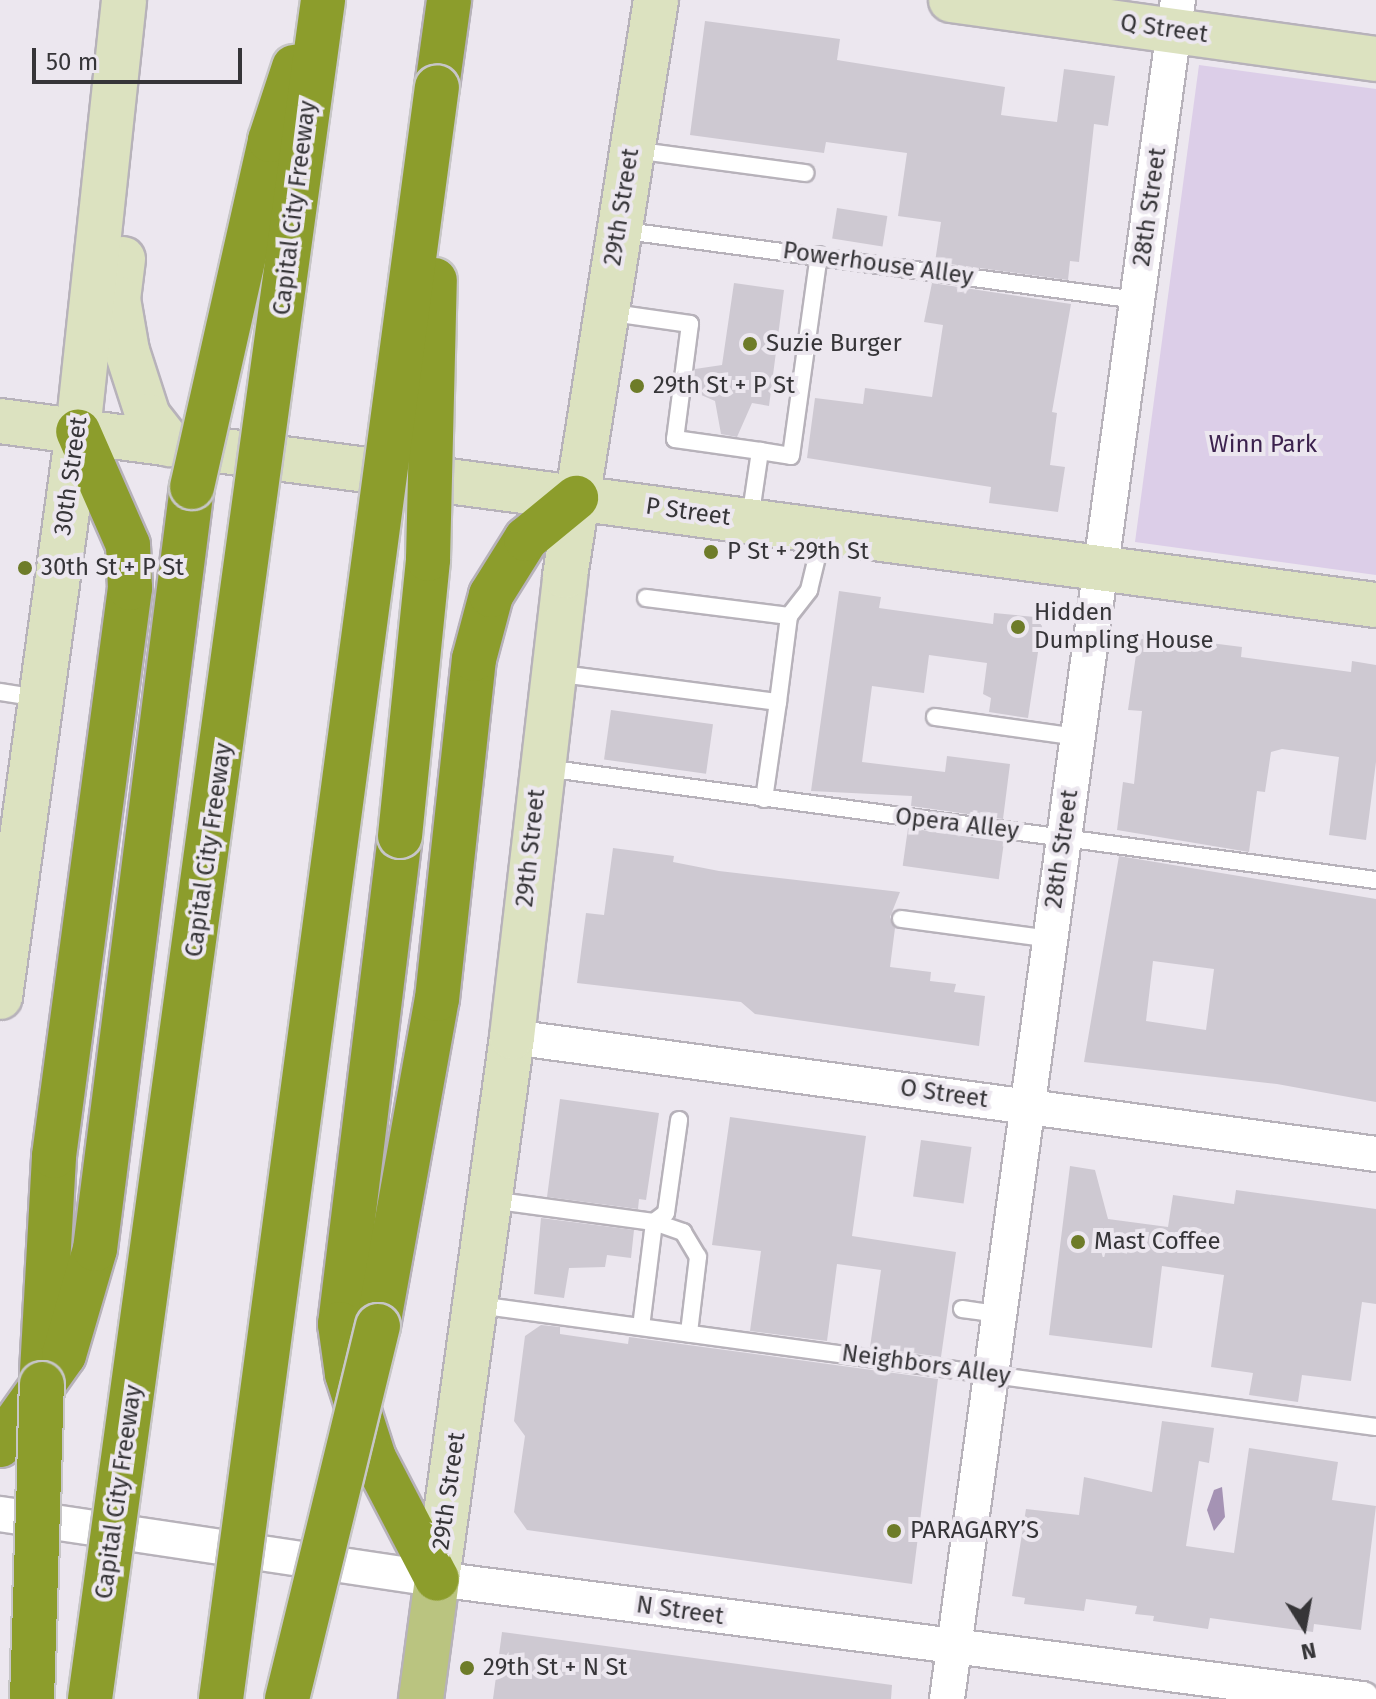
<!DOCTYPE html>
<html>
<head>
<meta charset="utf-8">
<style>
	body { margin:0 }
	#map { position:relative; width:1376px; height:1699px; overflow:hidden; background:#ece7ef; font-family:"Fira Sans",sans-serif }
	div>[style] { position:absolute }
	.green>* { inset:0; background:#dccee8 }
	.water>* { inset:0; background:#a593b4 }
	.building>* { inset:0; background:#cec9d2; transform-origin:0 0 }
	.roads { filter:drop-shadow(2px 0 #b7b2ba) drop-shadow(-2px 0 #b7b2ba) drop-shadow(0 2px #b7b2ba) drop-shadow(0 -2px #b7b2ba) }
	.lane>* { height:16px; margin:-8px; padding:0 8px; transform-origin:8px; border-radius:8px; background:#fff }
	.street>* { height:34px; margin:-17px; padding:0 17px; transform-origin:17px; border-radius:17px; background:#fff }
	.secondary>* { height:44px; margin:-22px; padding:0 22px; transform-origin:22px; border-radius:22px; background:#dce2c0 }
	.primary>* { height:44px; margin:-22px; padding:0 22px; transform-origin:22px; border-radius:22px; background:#bac480 }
	.highway>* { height:44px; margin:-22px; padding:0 22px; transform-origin:22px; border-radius:22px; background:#8c9d2c }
	.bridges { filter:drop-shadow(2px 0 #c7c6c7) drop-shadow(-2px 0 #c7c6c7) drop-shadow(0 2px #c7c6c7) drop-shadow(0 -2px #c7c6c7) }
	.highway-bridge>* { height:44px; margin:-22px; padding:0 22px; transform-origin:22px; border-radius:22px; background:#8c9d2c }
	.dots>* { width:22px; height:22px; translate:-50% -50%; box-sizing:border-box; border:4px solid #ece7ef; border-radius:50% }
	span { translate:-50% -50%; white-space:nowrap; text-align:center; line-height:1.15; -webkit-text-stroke:8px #ece7ef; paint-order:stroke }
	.street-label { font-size:24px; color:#363538 }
	.poi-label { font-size:24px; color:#363538 }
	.left { translate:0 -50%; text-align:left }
	.park-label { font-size:24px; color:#3c224e }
	.north { position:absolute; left:1264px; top:1587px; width:80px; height:80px; -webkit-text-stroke:6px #ece7ef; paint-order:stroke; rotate:169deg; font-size:22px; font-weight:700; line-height:32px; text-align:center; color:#363538 }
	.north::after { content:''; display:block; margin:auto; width:28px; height:36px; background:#363538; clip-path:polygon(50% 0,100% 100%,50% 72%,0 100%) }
	.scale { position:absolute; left:32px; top:48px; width:210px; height:36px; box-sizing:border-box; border:4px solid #363538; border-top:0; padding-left:10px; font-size:24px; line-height:28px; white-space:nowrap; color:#363538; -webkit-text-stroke:6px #ece7ef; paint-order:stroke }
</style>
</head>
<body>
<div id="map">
	<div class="green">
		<div style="clip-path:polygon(1199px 65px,1376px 89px,1376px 575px,1135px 542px)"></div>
	</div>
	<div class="water">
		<div style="clip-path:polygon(1222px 1487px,1225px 1517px,1214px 1531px,1207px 1510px,1214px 1490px)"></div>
	</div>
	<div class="building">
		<div style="clip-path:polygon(705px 21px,840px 39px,837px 60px,1005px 87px,1001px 115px,1057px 122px,1064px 69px,1115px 76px,1108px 126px,1094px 124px,1079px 262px,1070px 261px,1068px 280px,935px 262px,941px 222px,898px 216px,907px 153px,826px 142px,824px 153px,690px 135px)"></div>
		<div style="left:837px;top:208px;width:51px;height:31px;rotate:9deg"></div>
		<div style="clip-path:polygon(734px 283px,784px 290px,769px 406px,752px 403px,737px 437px,721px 434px,715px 401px,692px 391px,695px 369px,722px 365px)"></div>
		<div style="clip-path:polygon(932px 283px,1071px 304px,1052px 412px,1057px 413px,1050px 465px,1065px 467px,1058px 512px,989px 503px,991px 487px,807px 458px,815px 398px,863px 404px,865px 388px,932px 397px,943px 325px,924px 322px)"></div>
		<div style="clip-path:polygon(839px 591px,881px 597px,879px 608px,993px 624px,994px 613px,1035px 617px,1042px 626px,1028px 718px,989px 712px,991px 698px,983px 694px,987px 663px,929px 655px,924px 693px,872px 686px,862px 762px,945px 772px,947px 756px,1010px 764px,1003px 819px,911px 806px,912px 796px,811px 791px)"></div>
		<div style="clip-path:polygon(1139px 634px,1242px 647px,1241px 657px,1351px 672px,1352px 661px,1376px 665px,1376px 762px,1366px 840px,1329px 835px,1339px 757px,1282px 749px,1271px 752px,1265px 792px,1257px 791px,1249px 852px,1117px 830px,1123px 782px,1134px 784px,1142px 711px,1128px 710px)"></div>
		<div style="left:611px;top:710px;width:103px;height:50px;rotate:8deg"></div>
		<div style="left:908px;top:828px;width:97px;height:38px;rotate:8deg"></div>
		<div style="clip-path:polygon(613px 848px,674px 856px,673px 862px,719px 871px,900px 892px,890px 917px,895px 928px,890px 967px,931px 972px,930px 981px,956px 984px,954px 992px,985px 996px,979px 1046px,755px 1014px,741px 1002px,577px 983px,586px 913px,604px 915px)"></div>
		<div style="clip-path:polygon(evenodd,1119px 856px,1376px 899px,1376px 1102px,1277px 1084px,1084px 1062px,1119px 856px,1153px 961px,1214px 969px,1206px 1030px,1146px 1021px,1153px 961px)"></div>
		<div style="clip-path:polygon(560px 1099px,659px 1113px,646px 1200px,639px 1199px,638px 1209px,547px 1197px)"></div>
		<div style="clip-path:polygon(730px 1117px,866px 1136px,852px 1236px,956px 1252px,941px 1357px,870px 1347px,881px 1270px,837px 1264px,827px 1341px,750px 1331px,761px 1251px,712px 1245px)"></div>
		<div style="left:921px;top:1140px;width:51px;height:57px;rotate:8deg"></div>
		<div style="clip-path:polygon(1070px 1166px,1095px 1170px,1108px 1219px,1168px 1227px,1173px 1195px,1234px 1204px,1236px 1190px,1376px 1209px,1376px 1304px,1362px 1302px,1351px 1381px,1302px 1375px,1298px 1402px,1249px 1395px,1253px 1373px,1211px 1367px,1224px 1275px,1162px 1266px,1152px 1348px,1049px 1335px)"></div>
		<div style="clip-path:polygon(541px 1218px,634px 1230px,631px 1258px,607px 1255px,605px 1267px,569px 1268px,564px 1298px,534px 1294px)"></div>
		<div style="clip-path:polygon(541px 1325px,560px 1327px,560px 1334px,628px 1344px,629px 1337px,938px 1379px,912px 1584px,527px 1530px,514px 1512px,525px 1436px,514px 1421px,525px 1336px)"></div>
		<div style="clip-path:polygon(1162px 1421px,1214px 1428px,1209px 1463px,1199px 1461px,1186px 1546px,1234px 1553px,1249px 1448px,1338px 1462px,1332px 1500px,1376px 1506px,1361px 1630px,1314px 1624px,1313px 1632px,1210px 1618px,1208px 1629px,1153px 1621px,1154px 1616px,1135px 1614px,1137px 1606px,1086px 1599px,1084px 1611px,1024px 1604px,1025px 1598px,1012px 1596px,1026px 1509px,1079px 1515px,1084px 1477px,1152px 1492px)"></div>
		<div style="clip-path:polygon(502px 1632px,892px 1685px,891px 1699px,493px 1699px)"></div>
	</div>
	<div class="roads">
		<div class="lane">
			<div style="left:633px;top:150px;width:174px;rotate:7.6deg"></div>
			<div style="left:619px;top:230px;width:523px;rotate:7.7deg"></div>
			<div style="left:606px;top:312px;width:85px;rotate:8.1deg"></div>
			<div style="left:690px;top:324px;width:116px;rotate:97.4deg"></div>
			<div style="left:675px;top:439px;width:86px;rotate:8deg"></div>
			<div style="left:750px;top:519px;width:69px;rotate:-81.6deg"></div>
			<div style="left:760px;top:451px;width:31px;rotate:9deg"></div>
			<div style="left:791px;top:456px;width:203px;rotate:-82.1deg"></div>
			<div style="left:646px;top:598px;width:144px;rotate:7.2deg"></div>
			<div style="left:554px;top:673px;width:226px;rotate:7.4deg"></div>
			<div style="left:778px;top:702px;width:98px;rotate:98.2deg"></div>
			<div style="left:0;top:692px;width:38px;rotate:9deg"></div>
			<div style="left:778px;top:702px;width:87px;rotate:-82.7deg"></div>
			<div style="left:789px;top:616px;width:33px;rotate:-52deg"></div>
			<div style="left:809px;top:590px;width:60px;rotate:-76.4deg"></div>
			<div style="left:935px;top:717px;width:144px;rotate:8deg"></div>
			<div style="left:545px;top:768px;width:839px;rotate:7.68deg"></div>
			<div style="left:901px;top:919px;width:150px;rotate:7.6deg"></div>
			<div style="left:491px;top:1200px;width:164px;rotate:7.7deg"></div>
			<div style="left:654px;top:1222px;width:31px;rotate:19deg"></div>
			<div style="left:683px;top:1232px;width:29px;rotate:59deg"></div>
			<div style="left:698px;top:1257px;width:77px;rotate:96.8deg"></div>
			<div style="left:478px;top:1305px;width:906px;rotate:7.74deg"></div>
			<div style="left:962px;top:1309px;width:36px;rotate:8deg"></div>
			<div style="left:641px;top:1327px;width:106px;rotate:-82.9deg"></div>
			<div style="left:654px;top:1222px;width:15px;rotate:-37deg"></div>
			<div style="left:666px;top:1213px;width:94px;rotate:-82deg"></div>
		</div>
		<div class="street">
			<div style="left:512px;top:1037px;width:872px;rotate:7.71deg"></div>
			<div style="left:0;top:1514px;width:442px;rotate:8.5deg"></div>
			<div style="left:437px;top:1579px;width:933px;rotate:7.39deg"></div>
			<div style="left:947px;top:1699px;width:1715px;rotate:-82.26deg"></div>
		</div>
		<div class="secondary">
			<div style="left:951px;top:0;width:429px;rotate:7.9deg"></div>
			<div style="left:123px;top:259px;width:40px;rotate:97.1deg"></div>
			<div style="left:118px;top:299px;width:53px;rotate:80.2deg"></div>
			<div style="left:127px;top:351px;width:68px;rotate:72.1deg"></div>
			<div style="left:148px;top:416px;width:36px;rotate:52deg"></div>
			<div style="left:0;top:421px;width:1388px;rotate:7.62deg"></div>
			<div style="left:0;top:997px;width:571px;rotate:-82.15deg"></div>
			<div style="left:78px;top:431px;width:433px;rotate:-83.9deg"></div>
			<div style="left:437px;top:1579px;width:547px;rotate:-82.12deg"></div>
			<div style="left:512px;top:1037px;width:464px;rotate:-83.4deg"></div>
			<div style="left:565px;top:576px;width:583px;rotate:-81.02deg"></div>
		</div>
		<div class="primary">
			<div style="left:421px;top:1699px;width:121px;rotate:-82.4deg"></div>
		</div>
		<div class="highway">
			<div style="left:437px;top:87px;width:88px;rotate:-82.1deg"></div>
			<div style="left:400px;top:836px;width:492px;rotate:97deg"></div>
			<div style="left:340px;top:1324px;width:50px;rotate:82deg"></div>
			<div style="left:347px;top:1374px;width:88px;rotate:72.2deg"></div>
			<div style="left:374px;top:1458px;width:136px;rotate:62.5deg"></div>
			<div style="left:378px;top:1326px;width:332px;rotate:-79.8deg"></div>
			<div style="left:437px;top:999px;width:342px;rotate:-83.8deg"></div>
			<div style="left:474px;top:659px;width:66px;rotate:-75.1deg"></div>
			<div style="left:491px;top:595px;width:66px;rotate:-58deg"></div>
			<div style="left:526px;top:539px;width:65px;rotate:-39.4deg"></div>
			<div style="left:42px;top:1372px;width:216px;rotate:-86.8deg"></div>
			<div style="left:54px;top:1156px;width:573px;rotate:-82.38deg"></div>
			<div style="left:130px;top:588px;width:43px;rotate:-92.7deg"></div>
			<div style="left:128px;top:545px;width:124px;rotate:-113.7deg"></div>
			<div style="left:0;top:1445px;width:110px;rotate:-54.6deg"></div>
			<div style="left:64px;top:1355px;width:110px;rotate:-73.7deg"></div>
			<div style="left:95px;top:1249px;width:768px;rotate:-82.75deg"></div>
		</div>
	</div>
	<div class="bridges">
		<div class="highway-bridge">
			<div style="left:192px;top:487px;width:356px;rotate:-77.3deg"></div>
			<div style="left:270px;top:140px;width:77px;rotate:-71.8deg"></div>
			<div style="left:400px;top:836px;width:278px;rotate:-84.2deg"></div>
			<div style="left:428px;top:559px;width:279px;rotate:-88.6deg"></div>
			<div style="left:32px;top:1699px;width:315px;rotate:-88.2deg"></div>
			<div style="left:90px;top:1699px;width:1715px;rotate:-82.19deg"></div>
			<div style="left:221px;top:1699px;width:1626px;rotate:-82.37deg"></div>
			<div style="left:287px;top:1699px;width:384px;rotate:-76.3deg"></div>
		</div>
	</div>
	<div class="dots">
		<div style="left:750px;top:344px;background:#6e7c29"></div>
		<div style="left:637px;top:386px;background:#6e7c29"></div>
		<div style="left:711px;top:552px;background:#6e7c29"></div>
		<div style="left:25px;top:568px;background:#6e7c29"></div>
		<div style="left:1018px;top:627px;background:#6e7c29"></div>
		<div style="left:1078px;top:1242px;background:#6e7c29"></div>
		<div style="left:894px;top:1531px;background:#6e7c29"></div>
		<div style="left:467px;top:1668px;background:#6e7c29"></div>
	</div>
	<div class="street-label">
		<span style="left:1164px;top:29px;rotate:8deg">Q Street</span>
		<span style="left:622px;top:207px;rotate:-81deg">29th Street</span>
		<span style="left:1150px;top:207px;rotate:-82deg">28th Street</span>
		<span style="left:295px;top:208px;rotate:-83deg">Capital City Freeway</span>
		<span style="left:878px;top:264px;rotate:8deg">Powerhouse Alley</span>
		<span style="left:71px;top:476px;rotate:-82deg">30th Street</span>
		<span style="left:688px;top:512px;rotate:8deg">P Street</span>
		<span style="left:957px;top:824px;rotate:7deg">Opera Alley</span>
		<span style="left:531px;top:848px;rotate:-84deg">29th Street</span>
		<span style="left:1062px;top:849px;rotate:-82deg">28th Street</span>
		<span style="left:209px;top:850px;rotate:-82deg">Capital City Freeway</span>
		<span style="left:944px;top:1094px;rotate:8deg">O Street</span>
		<span style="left:926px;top:1365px;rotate:8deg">Neighbors Alley</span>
		<span style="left:449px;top:1491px;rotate:-82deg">29th Street</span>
		<span style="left:119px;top:1492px;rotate:-82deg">Capital City Freeway</span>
		<span style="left:680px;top:1611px;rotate:8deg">N Street</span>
	</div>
	<div class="poi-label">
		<span class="left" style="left:766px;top:344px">Suzie Burger</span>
		<span class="left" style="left:653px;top:386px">29th St + P St</span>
		<span class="left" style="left:727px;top:552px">P St + 29th St</span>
		<span class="left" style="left:41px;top:568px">30th St + P St</span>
		<span class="left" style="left:1034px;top:627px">Hidden<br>Dumpling House</span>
		<span class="left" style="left:1094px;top:1242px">Mast Coffee</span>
		<span class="left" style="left:910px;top:1531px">PARAGARY’S</span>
		<span class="left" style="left:483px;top:1668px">29th St + N St</span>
	</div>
	<div class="park-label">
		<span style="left:1263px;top:445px">Winn Park</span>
	</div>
	<div class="north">N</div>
	<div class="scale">50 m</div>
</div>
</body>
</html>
